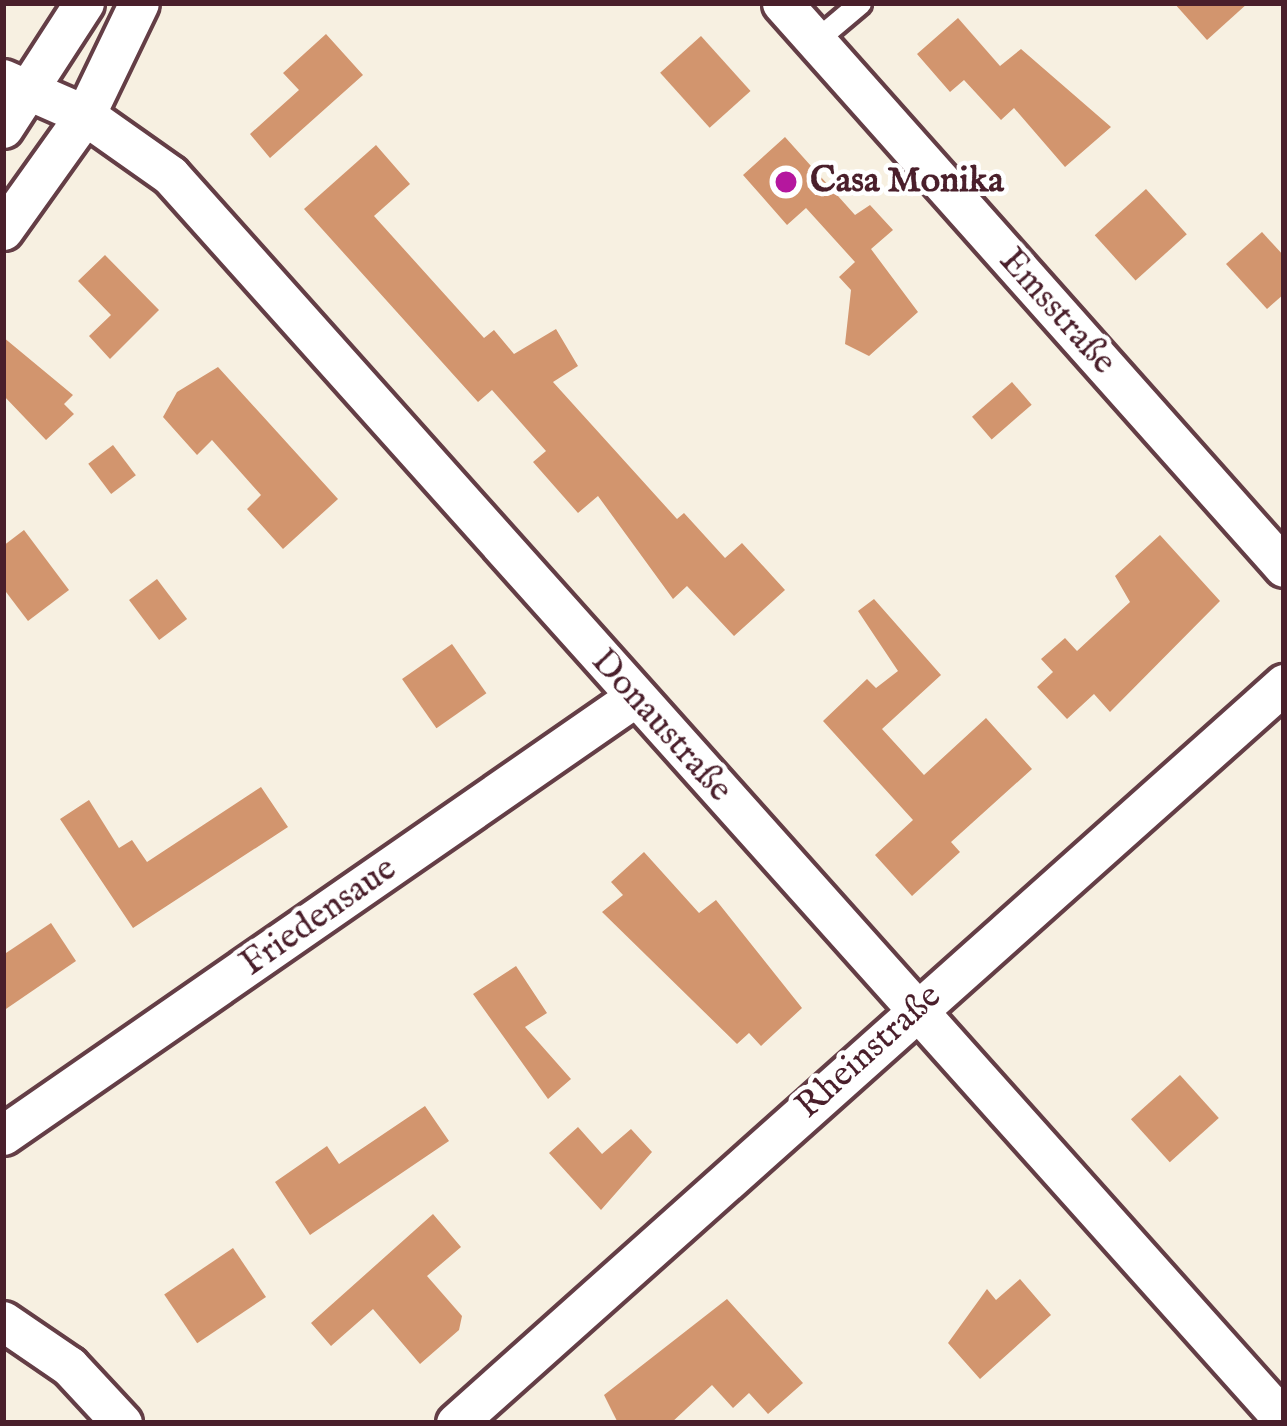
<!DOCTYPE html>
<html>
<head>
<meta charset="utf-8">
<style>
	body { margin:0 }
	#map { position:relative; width:1287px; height:1426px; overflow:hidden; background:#f7f0e1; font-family:"IM FELL English",serif }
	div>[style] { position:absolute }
	.building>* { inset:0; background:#d2956e; transform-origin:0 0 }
	.roads { filter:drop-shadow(3px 0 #643e46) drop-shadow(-3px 0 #643e46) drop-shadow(0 3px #643e46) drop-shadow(0 -3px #643e46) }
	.lane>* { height:21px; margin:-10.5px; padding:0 10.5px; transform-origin:10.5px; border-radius:10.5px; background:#fff }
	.street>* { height:39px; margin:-19.5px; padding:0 19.5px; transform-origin:19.5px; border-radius:19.5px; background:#fff }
	.dots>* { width:33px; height:33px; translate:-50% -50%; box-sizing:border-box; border:6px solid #fff; border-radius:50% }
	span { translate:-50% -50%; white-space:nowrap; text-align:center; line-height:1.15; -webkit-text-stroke:9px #fff; paint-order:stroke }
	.poi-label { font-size:36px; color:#4a1f2b; font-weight:700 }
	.left { translate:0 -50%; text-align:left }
	.street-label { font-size:36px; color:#4a1f2b }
	.frame { position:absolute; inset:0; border:6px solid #4a1f2b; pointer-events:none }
</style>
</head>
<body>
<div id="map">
	<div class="building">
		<div style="clip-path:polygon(1174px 3px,1248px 3px,1207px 40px)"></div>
		<div style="clip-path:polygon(958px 18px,1000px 66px,1021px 49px,1111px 127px,1065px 167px,1014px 108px,1001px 120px,964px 80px,950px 92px,917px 54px)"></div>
		<div style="clip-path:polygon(326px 34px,363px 75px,270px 158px,250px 134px,299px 90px,283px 73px)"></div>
		<div style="left:701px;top:36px;width:74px;height:55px;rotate:48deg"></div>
		<div style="clip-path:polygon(785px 137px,855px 215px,870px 205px,893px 230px,871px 249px,918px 312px,869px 356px,845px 344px,851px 290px,839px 277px,855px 262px,806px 208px,787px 225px,743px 175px)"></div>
		<div style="clip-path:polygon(376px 145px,410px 184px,374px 216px,484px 338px,494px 330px,514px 354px,556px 329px,578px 366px,553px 382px,677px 519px,684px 513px,725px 558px,742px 543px,785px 590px,734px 636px,687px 586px,673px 599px,598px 496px,578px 513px,533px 462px,546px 451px,492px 390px,478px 402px,304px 209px)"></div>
		<div style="left:1146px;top:189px;width:61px;height:69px;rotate:48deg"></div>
		<div style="clip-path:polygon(1262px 232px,1284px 256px,1284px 294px,1267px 309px,1226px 264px)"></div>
		<div style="clip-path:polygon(105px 255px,159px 310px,110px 359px,89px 336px,111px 315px,78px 281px)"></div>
		<div style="clip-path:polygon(3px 337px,73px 395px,64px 404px,74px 414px,46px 440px,3px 395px)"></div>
		<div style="clip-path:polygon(218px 367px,338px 499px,283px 549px,247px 509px,261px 495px,212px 440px,197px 455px,163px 417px,177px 392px)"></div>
		<div style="left:1012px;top:382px;width:30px;height:53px;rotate:49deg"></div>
		<div style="left:113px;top:445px;width:38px;height:31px;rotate:53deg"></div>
		<div style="clip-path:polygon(24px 530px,69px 590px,28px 621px,3px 588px,3px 546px)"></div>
		<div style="clip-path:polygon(1160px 535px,1220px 601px,1110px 712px,1094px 694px,1067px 719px,1037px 687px,1053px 672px,1041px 659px,1065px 638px,1077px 651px,1130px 602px,1115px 576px)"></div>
		<div style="left:157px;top:579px;width:50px;height:35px;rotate:53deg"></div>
		<div style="clip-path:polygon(874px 599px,941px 675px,882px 729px,924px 775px,986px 718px,1032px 769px,951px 842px,960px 852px,912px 896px,875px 855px,913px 820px,823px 721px,867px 679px,876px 688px,898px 671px,858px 611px)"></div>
		<div style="left:452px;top:644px;width:60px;height:61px;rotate:55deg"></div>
		<div style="clip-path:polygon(261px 787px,288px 827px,133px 928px,60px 819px,89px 800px,119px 848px,132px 840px,147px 862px)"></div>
		<div style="clip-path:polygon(644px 852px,699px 913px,716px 900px,802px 1008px,761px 1046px,749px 1033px,737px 1044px,602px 912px,623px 895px,611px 882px)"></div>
		<div style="clip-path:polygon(51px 923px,76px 961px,3px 1011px,3px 955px)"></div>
		<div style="clip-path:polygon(516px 966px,547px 1013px,525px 1027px,571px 1079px,548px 1099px,473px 994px)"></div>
		<div style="left:1180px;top:1075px;width:58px;height:66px;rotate:48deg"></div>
		<div style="clip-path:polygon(425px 1106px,449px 1141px,310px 1235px,275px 1182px,327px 1146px,339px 1164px)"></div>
		<div style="clip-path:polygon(578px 1127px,602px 1154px,631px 1129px,652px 1152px,601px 1210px,549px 1153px)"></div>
		<div style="clip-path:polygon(433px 1214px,461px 1247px,427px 1276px,462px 1316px,459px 1330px,420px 1364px,373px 1309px,331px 1346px,311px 1323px)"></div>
		<div style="left:233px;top:1248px;width:59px;height:83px;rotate:56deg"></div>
		<div style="clip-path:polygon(1020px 1279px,1051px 1315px,980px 1379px,948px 1343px,987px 1289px,996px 1300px)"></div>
		<div style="clip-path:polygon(727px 1299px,803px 1383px,768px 1414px,749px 1393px,733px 1408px,712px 1385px,671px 1423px,618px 1423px,604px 1395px)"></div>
	</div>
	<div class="roads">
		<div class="lane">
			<div style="left:815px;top:41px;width:59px;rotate:-40.2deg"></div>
		</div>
		<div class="street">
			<div style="left:782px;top:3px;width:755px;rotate:48.33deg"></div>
			<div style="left:3px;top:79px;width:90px;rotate:23.7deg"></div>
			<div style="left:85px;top:115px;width:104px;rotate:35.2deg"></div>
			<div style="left:170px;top:175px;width:1671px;rotate:48.18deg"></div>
			<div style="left:3px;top:128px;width:149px;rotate:-57.1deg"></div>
			<div style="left:3px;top:230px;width:141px;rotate:-54.5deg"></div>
			<div style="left:85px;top:115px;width:124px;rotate:-64.3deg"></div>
			<div style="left:3px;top:1135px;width:769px;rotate:-34.72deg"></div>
			<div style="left:3px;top:1321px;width:80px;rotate:34.3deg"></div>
			<div style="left:69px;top:1366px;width:78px;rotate:47.1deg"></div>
			<div style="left:456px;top:1423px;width:1110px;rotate:-41.75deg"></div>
		</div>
	</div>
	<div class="dots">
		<div style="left:786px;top:182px;background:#b5179e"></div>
	</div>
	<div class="poi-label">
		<span class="left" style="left:810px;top:182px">Casa Monika</span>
	</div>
	<div class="street-label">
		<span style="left:1057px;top:312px;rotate:48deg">Emsstraße</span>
		<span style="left:661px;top:726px;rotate:48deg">Donaustraße</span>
		<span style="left:319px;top:917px;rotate:-35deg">Friedensaue</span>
		<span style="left:869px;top:1052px;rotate:-42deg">Rheinstraße</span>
	</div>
	<div class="frame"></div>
</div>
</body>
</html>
